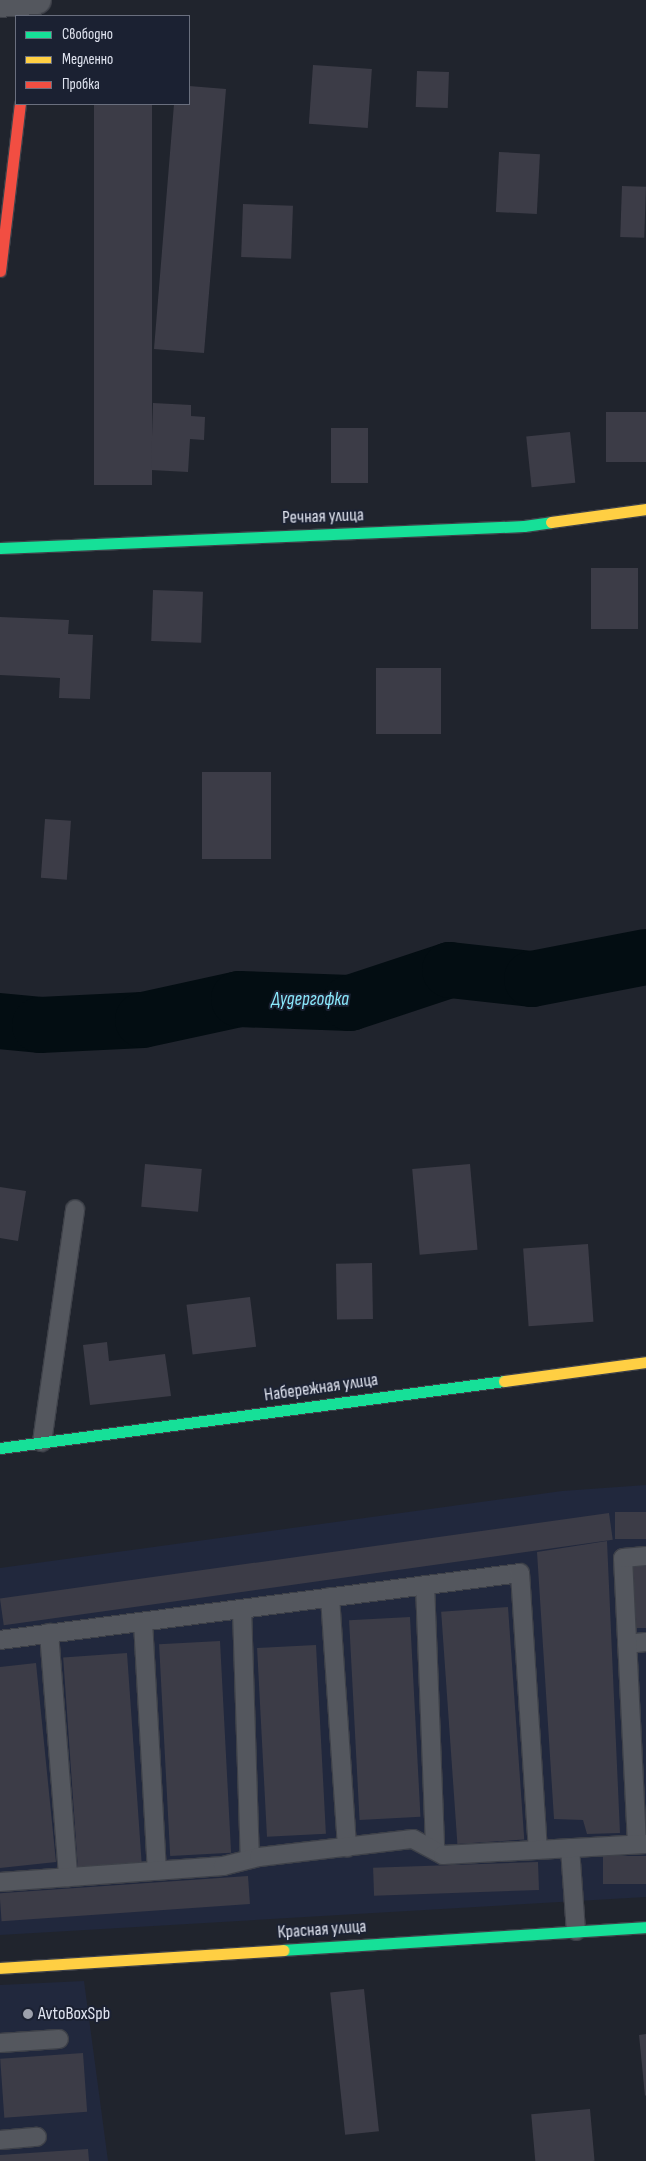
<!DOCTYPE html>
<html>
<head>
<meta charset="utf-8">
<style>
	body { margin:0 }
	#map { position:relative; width:646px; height:2161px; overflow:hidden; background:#20242d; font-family:"Sofia Sans Condensed",sans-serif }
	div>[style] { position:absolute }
	.built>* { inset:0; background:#21283d }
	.river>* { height:56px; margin:-28px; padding:0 28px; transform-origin:28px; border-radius:28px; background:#030d12 }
	.building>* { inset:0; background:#3c3c47; transform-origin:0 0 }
	.roads { filter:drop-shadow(1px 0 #3e4149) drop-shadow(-1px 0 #3e4149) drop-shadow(0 1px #3e4149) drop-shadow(0 -1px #3e4149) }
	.lane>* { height:18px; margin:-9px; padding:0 9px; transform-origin:9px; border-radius:9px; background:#54575e }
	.street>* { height:28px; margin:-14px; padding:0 14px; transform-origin:14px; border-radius:14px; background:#54575e }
	.fast>* { height:11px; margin:-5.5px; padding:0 5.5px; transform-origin:5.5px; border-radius:5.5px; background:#16e098 }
	.slow>* { height:11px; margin:-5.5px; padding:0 5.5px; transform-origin:5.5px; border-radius:5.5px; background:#ffcf43 }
	.jam>* { height:11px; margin:-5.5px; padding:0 5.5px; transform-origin:5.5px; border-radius:5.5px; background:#f24e42 }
	.dots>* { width:14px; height:14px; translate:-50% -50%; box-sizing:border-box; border:2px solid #1b2132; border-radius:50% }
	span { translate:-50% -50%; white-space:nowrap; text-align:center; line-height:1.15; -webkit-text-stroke:4px #1b2132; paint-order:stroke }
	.street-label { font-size:18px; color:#e0e4f0 }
	.poi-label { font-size:18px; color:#e0e4f0 }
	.left { translate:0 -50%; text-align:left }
	.water-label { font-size:19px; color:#8ae9fc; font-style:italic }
	.legend { position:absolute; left:15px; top:15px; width:175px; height:90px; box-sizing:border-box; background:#1b2132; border:1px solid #6a6f7e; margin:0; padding:6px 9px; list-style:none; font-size:15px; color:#e0e4f0 }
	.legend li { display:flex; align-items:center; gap:10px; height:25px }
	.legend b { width:25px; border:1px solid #6a6f7e }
</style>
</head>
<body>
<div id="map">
	<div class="built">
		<div style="clip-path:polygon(646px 1485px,646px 1897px,0 1935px,0 1568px,562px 1491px)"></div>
		<div style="clip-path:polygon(84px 1981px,108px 2161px,0 2161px,0 1985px)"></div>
	</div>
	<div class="river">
		<div style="left:0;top:1021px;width:40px;rotate:5.7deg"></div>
		<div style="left:40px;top:1025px;width:103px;rotate:-2.8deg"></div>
		<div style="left:143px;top:1020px;width:98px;rotate:-12.3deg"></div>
		<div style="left:239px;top:999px;width:111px;rotate:2.1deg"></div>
		<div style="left:350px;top:1003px;width:105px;rotate:-18.3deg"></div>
		<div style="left:450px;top:970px;width:82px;rotate:6.3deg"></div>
		<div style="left:532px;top:979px;width:116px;rotate:-10.9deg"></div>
	</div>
	<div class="building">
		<div style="left:313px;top:65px;width:59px;height:59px;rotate:4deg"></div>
		<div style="left:417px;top:71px;width:32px;height:36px;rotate:2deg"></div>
		<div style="clip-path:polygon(189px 86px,226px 89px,204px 353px,154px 349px,174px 104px,189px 104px)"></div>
		<div style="left:94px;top:104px;width:58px;height:381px"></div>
		<div style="left:499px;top:152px;width:41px;height:60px;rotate:3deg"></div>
		<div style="left:622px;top:186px;width:24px;height:51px;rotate:2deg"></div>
		<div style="left:243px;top:204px;width:50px;height:53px;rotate:2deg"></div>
		<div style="clip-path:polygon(153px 403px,191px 405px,191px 416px,205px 417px,204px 440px,190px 439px,188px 472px,151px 470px)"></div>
		<div style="left:646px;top:412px;width:50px;height:40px;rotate:90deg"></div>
		<div style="left:331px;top:428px;width:37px;height:55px"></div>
		<div style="left:570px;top:432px;width:51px;height:44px;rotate:84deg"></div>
		<div style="left:591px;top:568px;width:47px;height:61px"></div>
		<div style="left:153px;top:590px;width:50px;height:51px;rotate:2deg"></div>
		<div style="clip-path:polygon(0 617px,69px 620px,68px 634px,93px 635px,90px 699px,59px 698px,60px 678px,0 675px)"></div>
		<div style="left:441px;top:668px;width:66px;height:65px;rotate:90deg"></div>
		<div style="left:202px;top:772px;width:69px;height:87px"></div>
		<div style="left:45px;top:819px;width:26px;height:59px;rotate:4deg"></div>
		<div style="left:145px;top:1164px;width:57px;height:43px;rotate:5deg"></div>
		<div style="left:470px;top:1164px;width:86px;height:58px;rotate:85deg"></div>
		<div style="clip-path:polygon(0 1187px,26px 1191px,18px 1241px,0 1238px)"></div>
		<div style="left:588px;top:1244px;width:78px;height:65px;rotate:86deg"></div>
		<div style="left:372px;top:1263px;width:56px;height:36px;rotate:89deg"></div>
		<div style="left:250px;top:1297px;width:50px;height:64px;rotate:83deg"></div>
		<div style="clip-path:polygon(107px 1342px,109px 1361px,165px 1354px,171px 1396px,90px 1405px,83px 1345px)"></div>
		<div style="left:646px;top:1512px;width:27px;height:31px;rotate:90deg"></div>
		<div style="left:609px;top:1513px;width:27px;height:615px;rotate:82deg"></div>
		<div style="clip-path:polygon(607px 1541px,620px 1833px,587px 1834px,583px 1820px,554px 1819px,537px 1552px)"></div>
		<div style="clip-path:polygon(646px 1566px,646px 1628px,636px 1628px,633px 1567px)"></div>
		<div style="left:508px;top:1607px;width:233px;height:67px;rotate:86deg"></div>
		<div style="left:410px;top:1617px;width:200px;height:61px;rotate:87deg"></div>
		<div style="left:220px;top:1641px;width:212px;height:61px;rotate:87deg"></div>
		<div style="left:316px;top:1645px;width:189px;height:59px;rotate:87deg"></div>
		<div style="left:127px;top:1653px;width:211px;height:64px;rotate:86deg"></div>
		<div style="clip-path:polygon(36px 1663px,56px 1862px,0 1868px,0 1667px)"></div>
		<div style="left:646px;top:1856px;width:28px;height:43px;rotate:90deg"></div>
		<div style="left:538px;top:1862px;width:28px;height:165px;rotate:88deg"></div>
		<div style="left:248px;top:1876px;width:28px;height:249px;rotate:86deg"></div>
		<div style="left:364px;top:1989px;width:143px;height:34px;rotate:84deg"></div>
		<div style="clip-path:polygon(646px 2034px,646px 2095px,645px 2096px,639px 2035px)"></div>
		<div style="left:83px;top:2053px;width:59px;height:83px;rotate:86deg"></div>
		<div style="left:590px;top:2109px;width:52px;height:59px;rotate:85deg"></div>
		<div style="clip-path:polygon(88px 2149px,89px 2161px,0 2161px,0 2155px)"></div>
	</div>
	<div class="roads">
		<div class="lane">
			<div style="left:42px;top:1442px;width:235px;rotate:-81.9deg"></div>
			<div style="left:425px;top:1585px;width:265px;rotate:87.8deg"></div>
			<div style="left:330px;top:1597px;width:251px;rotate:86.1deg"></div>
			<div style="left:242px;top:1609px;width:250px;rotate:88.2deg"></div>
			<div style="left:143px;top:1622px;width:249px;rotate:86.8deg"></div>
			<div style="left:49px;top:1633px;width:245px;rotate:85.5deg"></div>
			<div style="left:0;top:1640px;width:524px;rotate:-7.34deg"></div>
			<div style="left:520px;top:1573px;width:277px;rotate:86.3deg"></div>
			<div style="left:627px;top:1644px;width:19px;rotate:-6deg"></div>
			<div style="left:637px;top:1844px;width:286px;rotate:-92.8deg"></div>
			<div style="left:623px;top:1558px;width:23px;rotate:-5deg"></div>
			<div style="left:570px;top:1848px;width:83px;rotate:85.9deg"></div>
			<div style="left:0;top:1882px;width:224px;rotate:-4.1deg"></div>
			<div style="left:223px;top:1866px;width:37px;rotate:-14deg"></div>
			<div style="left:259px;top:1857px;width:155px;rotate:-6.7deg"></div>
			<div style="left:413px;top:1839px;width:34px;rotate:28deg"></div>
			<div style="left:443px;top:1855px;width:203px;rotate:-3.1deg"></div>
			<div style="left:0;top:2043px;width:59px;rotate:-3.9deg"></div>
			<div style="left:0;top:2140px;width:37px;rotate:-5deg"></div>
		</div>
		<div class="street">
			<div style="left:0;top:3px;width:37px;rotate:-5deg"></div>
		</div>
		<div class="fast">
			<div style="left:0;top:548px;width:524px;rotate:-2.4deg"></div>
			<div style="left:524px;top:526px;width:27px;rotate:-8deg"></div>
			<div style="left:0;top:1448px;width:508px;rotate:-7.57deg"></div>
			<div style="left:283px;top:1950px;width:364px;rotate:-3.6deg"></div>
		</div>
		<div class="slow">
			<div style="left:551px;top:522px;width:96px;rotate:-7.8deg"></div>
			<div style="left:504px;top:1381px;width:143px;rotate:-7.6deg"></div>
			<div style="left:0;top:1968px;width:284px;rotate:-3.6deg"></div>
		</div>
		<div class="jam">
			<div style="left:0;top:271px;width:168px;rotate:-83.2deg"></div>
		</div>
	</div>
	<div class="dots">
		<div style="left:28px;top:2014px;background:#9da1ac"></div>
	</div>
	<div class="street-label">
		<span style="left:323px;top:517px;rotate:-2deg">Речная улица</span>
		<span style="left:321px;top:1388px;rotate:-8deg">Набережная улица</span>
		<span style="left:322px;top:1930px;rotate:-4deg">Красная улица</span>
	</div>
	<div class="poi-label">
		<span class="left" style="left:38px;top:2014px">AvtoBoxSpb</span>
	</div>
	<div class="water-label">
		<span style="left:310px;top:1000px">Дудергофка</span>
	</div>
	<ul class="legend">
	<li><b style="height:6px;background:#16e098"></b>Свободно</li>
	<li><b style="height:6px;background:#ffcf43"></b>Медленно</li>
	<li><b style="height:6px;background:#f24e42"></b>Пробка</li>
	</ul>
</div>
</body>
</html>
